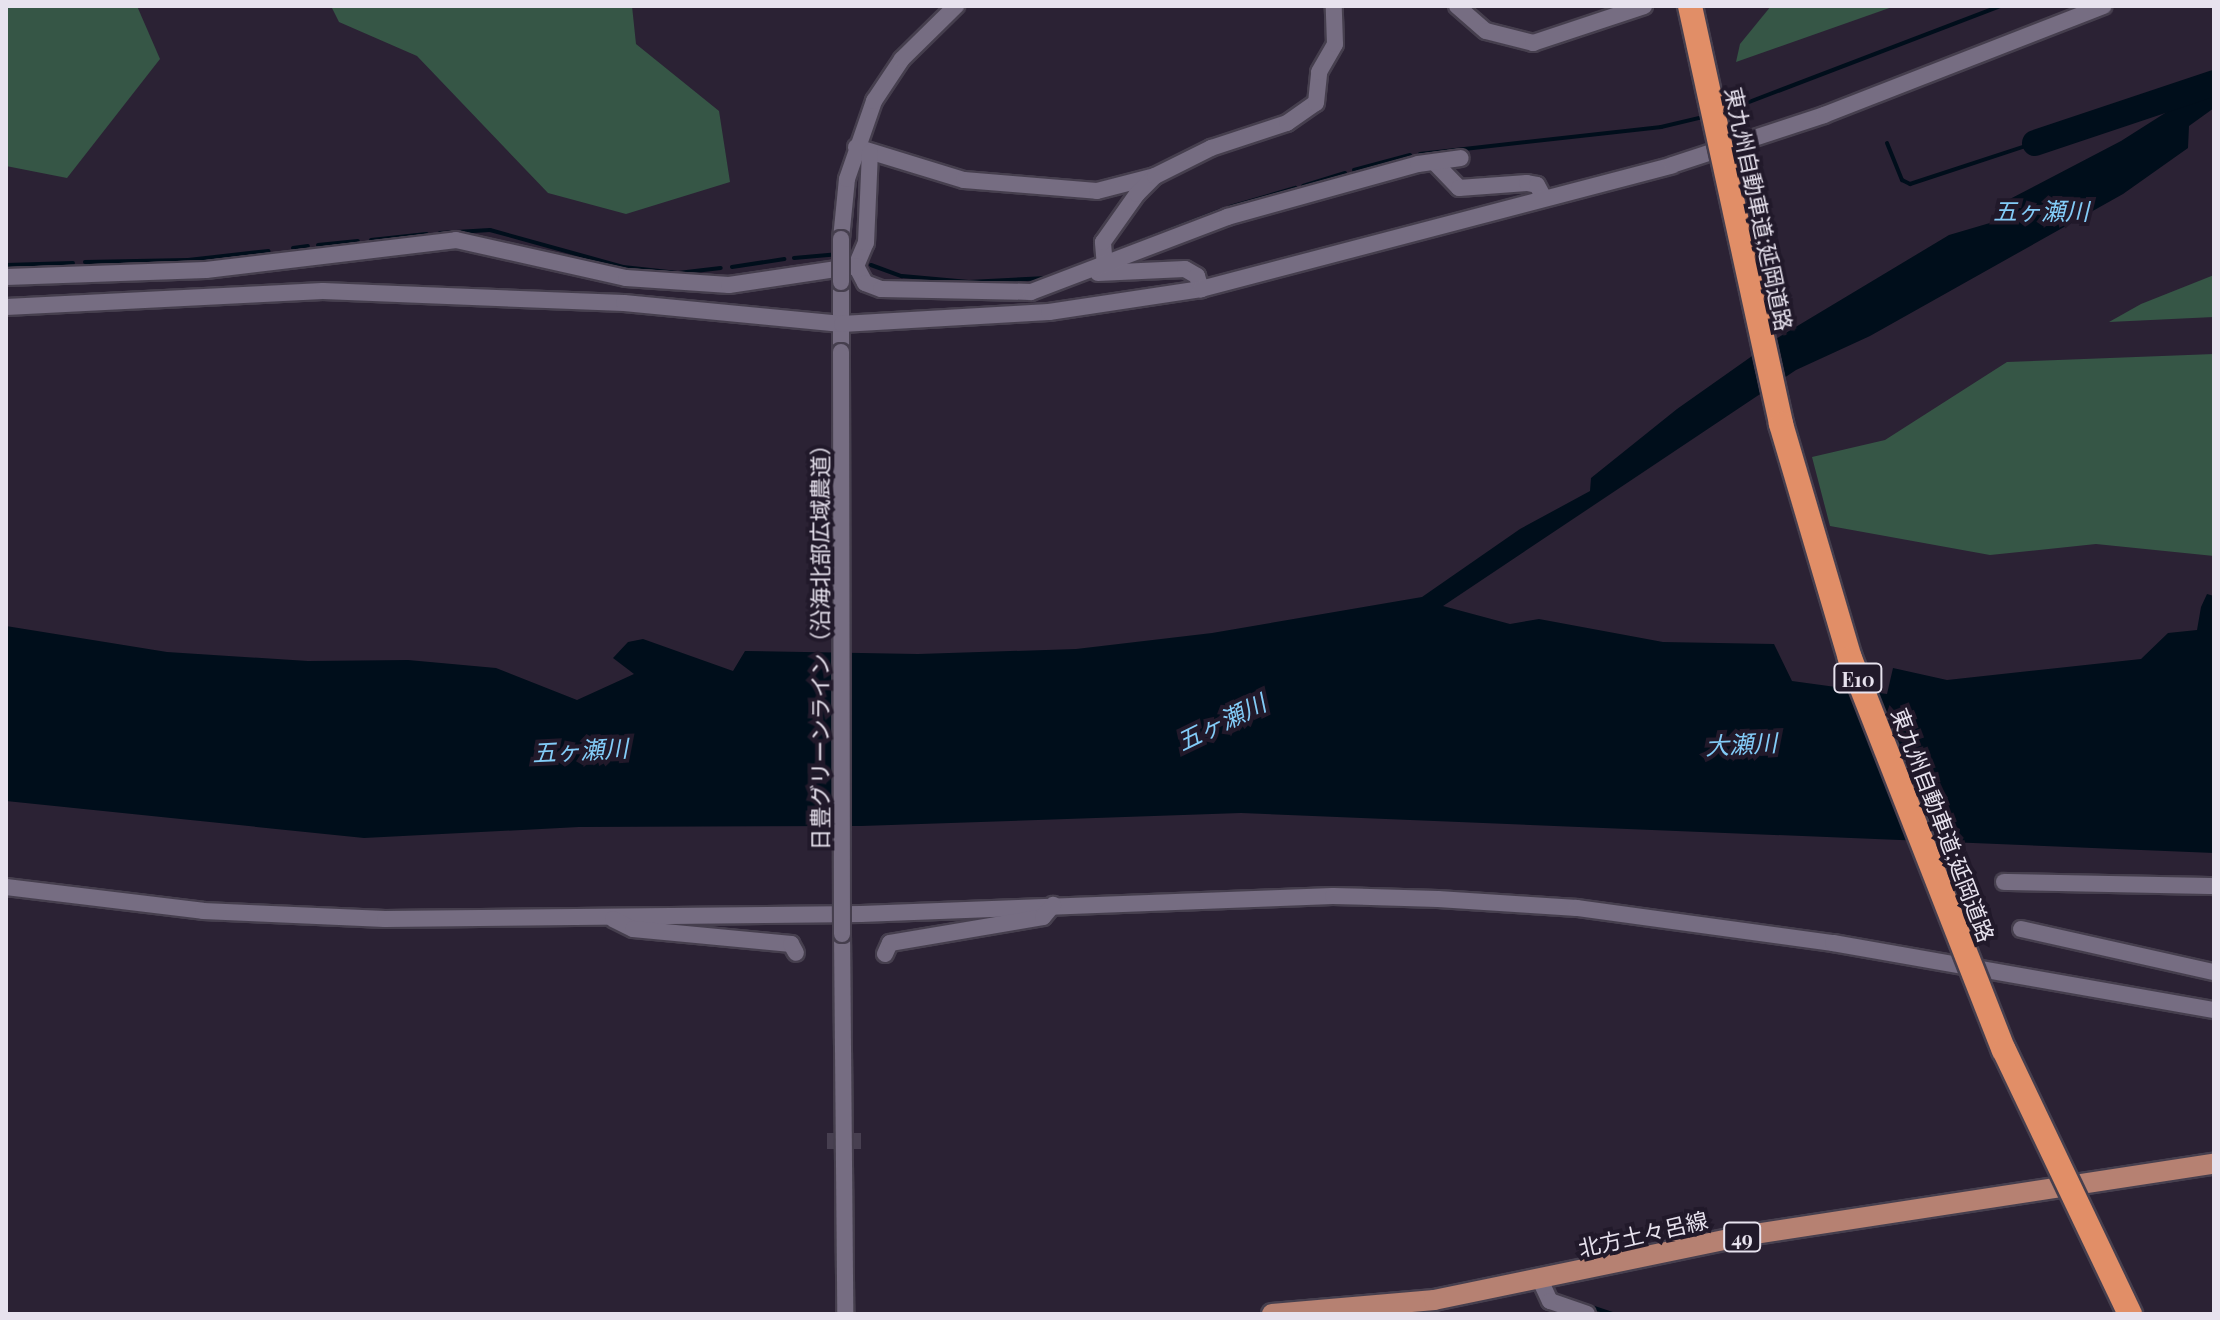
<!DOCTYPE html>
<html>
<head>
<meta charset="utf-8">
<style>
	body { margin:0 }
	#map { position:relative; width:2220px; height:1320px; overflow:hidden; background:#2b2234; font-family:"Playfair Display","Noto Sans JP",serif }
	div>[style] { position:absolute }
	.green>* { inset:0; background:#365646 }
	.water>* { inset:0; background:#000e1b }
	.stream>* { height:4px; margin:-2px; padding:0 2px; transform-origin:2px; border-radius:2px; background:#000e1b }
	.river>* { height:26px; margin:-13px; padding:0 13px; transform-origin:13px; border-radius:13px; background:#000e1b }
	.minor-tunnel>* { height:16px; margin-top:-8px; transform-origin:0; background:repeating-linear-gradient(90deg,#473f50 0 16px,transparent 0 24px) }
	.roads { filter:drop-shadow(2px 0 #463f4e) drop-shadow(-2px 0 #463f4e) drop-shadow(0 2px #463f4e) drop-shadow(0 -2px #463f4e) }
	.minor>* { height:16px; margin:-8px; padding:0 8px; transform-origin:8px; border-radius:8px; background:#766d82 }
	.major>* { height:20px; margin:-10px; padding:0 10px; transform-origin:10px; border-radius:10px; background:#b68172 }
	.bridges { filter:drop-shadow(2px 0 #463f4e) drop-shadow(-2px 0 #463f4e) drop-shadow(0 2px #463f4e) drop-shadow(0 -2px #463f4e) }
	.minor-bridge>* { height:16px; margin:-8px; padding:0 8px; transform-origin:8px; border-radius:8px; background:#766d82 }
	.highway-bridge>* { height:24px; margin:-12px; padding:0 12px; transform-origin:12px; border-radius:12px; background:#e18e67 }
	span { translate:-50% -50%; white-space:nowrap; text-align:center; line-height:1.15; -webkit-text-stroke:8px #21192a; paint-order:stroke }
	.shield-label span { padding:2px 6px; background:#21192a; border:2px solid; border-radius:6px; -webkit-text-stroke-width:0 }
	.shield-label { font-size:20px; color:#e7e2ee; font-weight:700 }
	.street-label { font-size:22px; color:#e7e2ee }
	.water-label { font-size:24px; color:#83ccf8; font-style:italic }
	.frame { position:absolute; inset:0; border:8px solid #e7e2ee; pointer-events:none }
</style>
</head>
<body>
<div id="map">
	<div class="green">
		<div style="clip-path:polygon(6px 6px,137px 6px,160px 59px,67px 178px,6px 166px)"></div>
		<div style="clip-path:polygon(331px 6px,632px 6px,636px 44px,719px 111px,730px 182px,626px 214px,548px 193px,417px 56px,339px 22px)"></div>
		<div style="clip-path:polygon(1771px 6px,1895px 6px,1736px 62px,1740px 44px)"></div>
		<div style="clip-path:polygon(2214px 275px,2214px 317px,2109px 322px,2141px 304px)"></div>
		<div style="clip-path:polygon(2214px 354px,2214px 556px,2096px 544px,1990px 555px,1830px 526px,1812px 457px,1885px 440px,2007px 362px)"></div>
	</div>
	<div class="water">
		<div style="clip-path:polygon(2214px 82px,2214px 108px,2189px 126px,2188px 148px,2123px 194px,1870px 336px,1796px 370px,1443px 606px,1510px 624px,1539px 619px,1663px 642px,1774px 644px,1792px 681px,1887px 694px,1893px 668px,1947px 680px,2141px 659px,2168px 633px,2197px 630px,2201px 607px,2207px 594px,2214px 596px,2214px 853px,1241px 813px,861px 826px,579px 827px,364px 838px,6px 801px,6px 626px,167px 652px,308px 661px,408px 660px,496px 668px,577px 700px,634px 674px,613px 658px,628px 642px,643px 639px,733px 671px,745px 651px,918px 654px,1076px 649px,1212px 633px,1422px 597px,1520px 529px,1590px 491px,1591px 478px,1677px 409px,1779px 337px,1949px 235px,2000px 220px,2006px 201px,2121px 141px)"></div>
	</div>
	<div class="stream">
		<div style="left:1723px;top:112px;width:298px;rotate:-20.9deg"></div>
		<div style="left:1887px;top:143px;width:40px;rotate:68deg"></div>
		<div style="left:1902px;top:180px;width:9px;rotate:27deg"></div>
		<div style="left:1910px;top:184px;width:132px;rotate:-18.2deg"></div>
		<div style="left:1420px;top:154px;width:243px;rotate:-6.4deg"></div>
		<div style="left:1661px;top:127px;width:47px;rotate:-13.4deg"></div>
		<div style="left:1354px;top:170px;width:58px;rotate:-15deg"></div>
		<div style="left:1303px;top:186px;width:44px;rotate:-17.2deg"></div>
		<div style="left:1230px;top:207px;width:68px;rotate:-16.3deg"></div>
		<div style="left:440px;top:233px;width:50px;rotate:-3.4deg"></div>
		<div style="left:490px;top:230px;width:138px;rotate:15.5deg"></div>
		<div style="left:623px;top:267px;width:55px;rotate:6.2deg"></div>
		<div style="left:678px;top:273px;width:43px;rotate:-6.6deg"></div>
		<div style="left:371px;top:240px;width:56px;rotate:-6.1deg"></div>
		<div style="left:318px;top:245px;width:40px;rotate:-5.7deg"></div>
		<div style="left:293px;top:248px;width:15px;rotate:-8deg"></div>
		<div style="left:1110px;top:253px;width:117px;rotate:-21.1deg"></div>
		<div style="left:794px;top:258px;width:37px;rotate:-5deg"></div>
		<div style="left:85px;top:262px;width:103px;rotate:-1.1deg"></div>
		<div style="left:188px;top:260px;width:81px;rotate:-6.4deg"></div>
		<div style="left:6px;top:265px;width:67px;rotate:-1.7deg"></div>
		<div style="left:871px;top:265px;width:33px;rotate:20deg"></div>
		<div style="left:902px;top:276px;width:67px;rotate:5.1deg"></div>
		<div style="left:969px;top:282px;width:78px;rotate:-2.9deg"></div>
		<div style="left:732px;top:267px;width:53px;rotate:-8.7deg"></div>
		<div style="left:1579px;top:1303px;width:35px;rotate:18deg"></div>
	</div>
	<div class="river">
		<div style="left:2035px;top:143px;width:189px;rotate:-18.5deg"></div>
	</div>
	<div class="minor-tunnel">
		<div style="left:827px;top:1141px;width:34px"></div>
	</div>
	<div class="roads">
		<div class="minor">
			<div style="left:1457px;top:6px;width:38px;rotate:41deg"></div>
			<div style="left:1486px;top:31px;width:49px;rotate:14.3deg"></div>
			<div style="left:1533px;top:43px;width:117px;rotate:-18.4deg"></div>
			<div style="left:856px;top:147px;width:113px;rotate:17deg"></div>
			<div style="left:964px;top:180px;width:133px;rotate:4.7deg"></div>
			<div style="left:1097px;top:191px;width:60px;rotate:-14.5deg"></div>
			<div style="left:1434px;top:162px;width:36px;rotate:46deg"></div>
			<div style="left:1459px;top:188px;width:68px;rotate:-4.2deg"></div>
			<div style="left:1527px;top:183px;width:10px;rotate:11deg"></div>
			<div style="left:1537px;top:185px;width:15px;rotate:62deg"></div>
			<div style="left:841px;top:239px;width:60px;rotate:-84.3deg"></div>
			<div style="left:847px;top:179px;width:83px;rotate:-70.9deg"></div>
			<div style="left:874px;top:101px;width:50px;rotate:-56.3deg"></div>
			<div style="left:902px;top:59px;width:76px;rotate:-44.5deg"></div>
			<div style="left:856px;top:266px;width:25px;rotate:-67deg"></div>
			<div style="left:866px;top:243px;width:91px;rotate:-87.5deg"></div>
			<div style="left:1105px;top:266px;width:24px;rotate:-95deg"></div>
			<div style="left:1103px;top:242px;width:59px;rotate:-54.7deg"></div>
			<div style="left:1137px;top:194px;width:25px;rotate:-45deg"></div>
			<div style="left:1155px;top:176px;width:63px;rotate:-26.6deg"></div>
			<div style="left:1211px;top:148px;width:80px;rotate:-18.2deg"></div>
			<div style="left:1287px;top:123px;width:35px;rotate:-35deg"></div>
			<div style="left:1316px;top:103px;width:31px;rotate:-84deg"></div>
			<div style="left:1319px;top:72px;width:32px;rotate:-60deg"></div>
			<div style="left:1335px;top:44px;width:38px;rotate:-92deg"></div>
			<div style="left:1098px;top:273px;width:87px;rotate:-2.6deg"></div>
			<div style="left:1185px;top:269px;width:14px;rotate:30deg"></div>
			<div style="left:1197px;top:276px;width:14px;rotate:73deg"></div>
			<div style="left:6px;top:277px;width:200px;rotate:-2deg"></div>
			<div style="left:206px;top:270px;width:252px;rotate:-6.8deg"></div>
			<div style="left:456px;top:240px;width:174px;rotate:12.6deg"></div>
			<div style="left:626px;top:278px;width:103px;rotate:3.9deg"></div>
			<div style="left:729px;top:285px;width:128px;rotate:-8.5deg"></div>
			<div style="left:856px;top:266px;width:19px;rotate:62deg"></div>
			<div style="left:865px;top:283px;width:17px;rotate:21deg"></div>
			<div style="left:881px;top:289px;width:150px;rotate:1.1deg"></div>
			<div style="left:1031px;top:292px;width:210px;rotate:-20.9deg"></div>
			<div style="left:1227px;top:217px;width:198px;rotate:-15.5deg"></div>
			<div style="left:1418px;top:164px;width:43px;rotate:-7.9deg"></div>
			<div style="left:841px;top:282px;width:70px;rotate:90deg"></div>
			<div style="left:6px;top:307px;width:317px;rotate:-2.9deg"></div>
			<div style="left:323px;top:291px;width:301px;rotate:2.3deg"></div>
			<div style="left:624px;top:303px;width:219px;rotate:5.5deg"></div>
			<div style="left:842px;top:324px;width:207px;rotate:-3.3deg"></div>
			<div style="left:1049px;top:312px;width:154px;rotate:-8.6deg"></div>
			<div style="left:1201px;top:289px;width:487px;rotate:-14.7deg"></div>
			<div style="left:1672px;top:165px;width:160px;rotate:-18.2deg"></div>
			<div style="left:1824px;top:115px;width:300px;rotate:-21.3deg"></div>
			<div style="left:2004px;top:882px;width:210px;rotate:1.1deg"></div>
			<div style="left:6px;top:887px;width:198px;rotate:6.9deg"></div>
			<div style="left:203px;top:911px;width:182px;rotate:2.5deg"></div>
			<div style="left:385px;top:919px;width:476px;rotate:-0.6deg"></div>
			<div style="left:861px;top:914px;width:472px;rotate:-2.2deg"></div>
			<div style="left:1333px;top:896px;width:105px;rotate:1.6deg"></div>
			<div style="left:1438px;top:899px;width:139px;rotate:3.7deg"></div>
			<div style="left:1577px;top:908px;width:258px;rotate:7.8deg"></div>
			<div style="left:1833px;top:943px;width:387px;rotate:10deg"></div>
			<div style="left:613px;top:919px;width:22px;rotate:27deg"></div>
			<div style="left:633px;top:929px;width:159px;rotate:5.4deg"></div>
			<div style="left:791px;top:944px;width:10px;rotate:61deg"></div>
			<div style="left:2021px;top:929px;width:198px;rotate:12.6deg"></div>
			<div style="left:842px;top:934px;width:380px;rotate:89.5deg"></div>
			<div style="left:885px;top:954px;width:12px;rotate:-66deg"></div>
			<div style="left:890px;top:943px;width:155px;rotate:-9.6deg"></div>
			<div style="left:1043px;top:917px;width:16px;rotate:-50deg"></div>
			<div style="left:1541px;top:1282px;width:21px;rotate:65deg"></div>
			<div style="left:1550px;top:1301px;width:39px;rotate:19deg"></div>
		</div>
		<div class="major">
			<div style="left:1272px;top:1314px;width:163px;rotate:-4.9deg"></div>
			<div style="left:1434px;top:1300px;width:327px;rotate:-11.7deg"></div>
			<div style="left:1754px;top:1234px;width:465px;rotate:-8.7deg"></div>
		</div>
	</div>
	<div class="bridges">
		<div class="minor-bridge">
			<div style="left:841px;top:239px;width:43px;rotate:90deg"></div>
			<div style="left:841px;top:352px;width:582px;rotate:89.9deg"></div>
		</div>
		<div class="highway-bridge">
			<div style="left:1690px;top:6px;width:428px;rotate:77.7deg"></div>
			<div style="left:1781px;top:424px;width:244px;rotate:73.6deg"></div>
			<div style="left:1850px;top:658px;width:421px;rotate:68.6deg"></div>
			<div style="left:2004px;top:1050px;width:293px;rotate:64.5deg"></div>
		</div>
	</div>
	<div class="shield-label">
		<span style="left:1858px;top:678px">E10</span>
		<span style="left:1742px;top:1237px">49</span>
	</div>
	<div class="street-label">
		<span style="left:1759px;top:209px;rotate:78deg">東九州自動車道;延岡道路</span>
		<span style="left:820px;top:642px;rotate:-90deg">日豊グリーンライン（沿海北部広域農道）</span>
		<span style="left:1943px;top:825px;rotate:69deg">東九州自動車道;延岡道路</span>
		<span style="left:1643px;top:1234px;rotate:-13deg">北方土々呂線</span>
	</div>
	<div class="water-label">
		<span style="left:2041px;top:211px">五ヶ瀬川</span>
		<span style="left:1221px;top:722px;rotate:-26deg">五ヶ瀬川</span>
		<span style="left:1741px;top:744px;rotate:-3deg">大瀬川</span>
		<span style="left:580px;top:750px;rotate:-3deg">五ヶ瀬川</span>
	</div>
	<div class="frame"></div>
</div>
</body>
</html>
